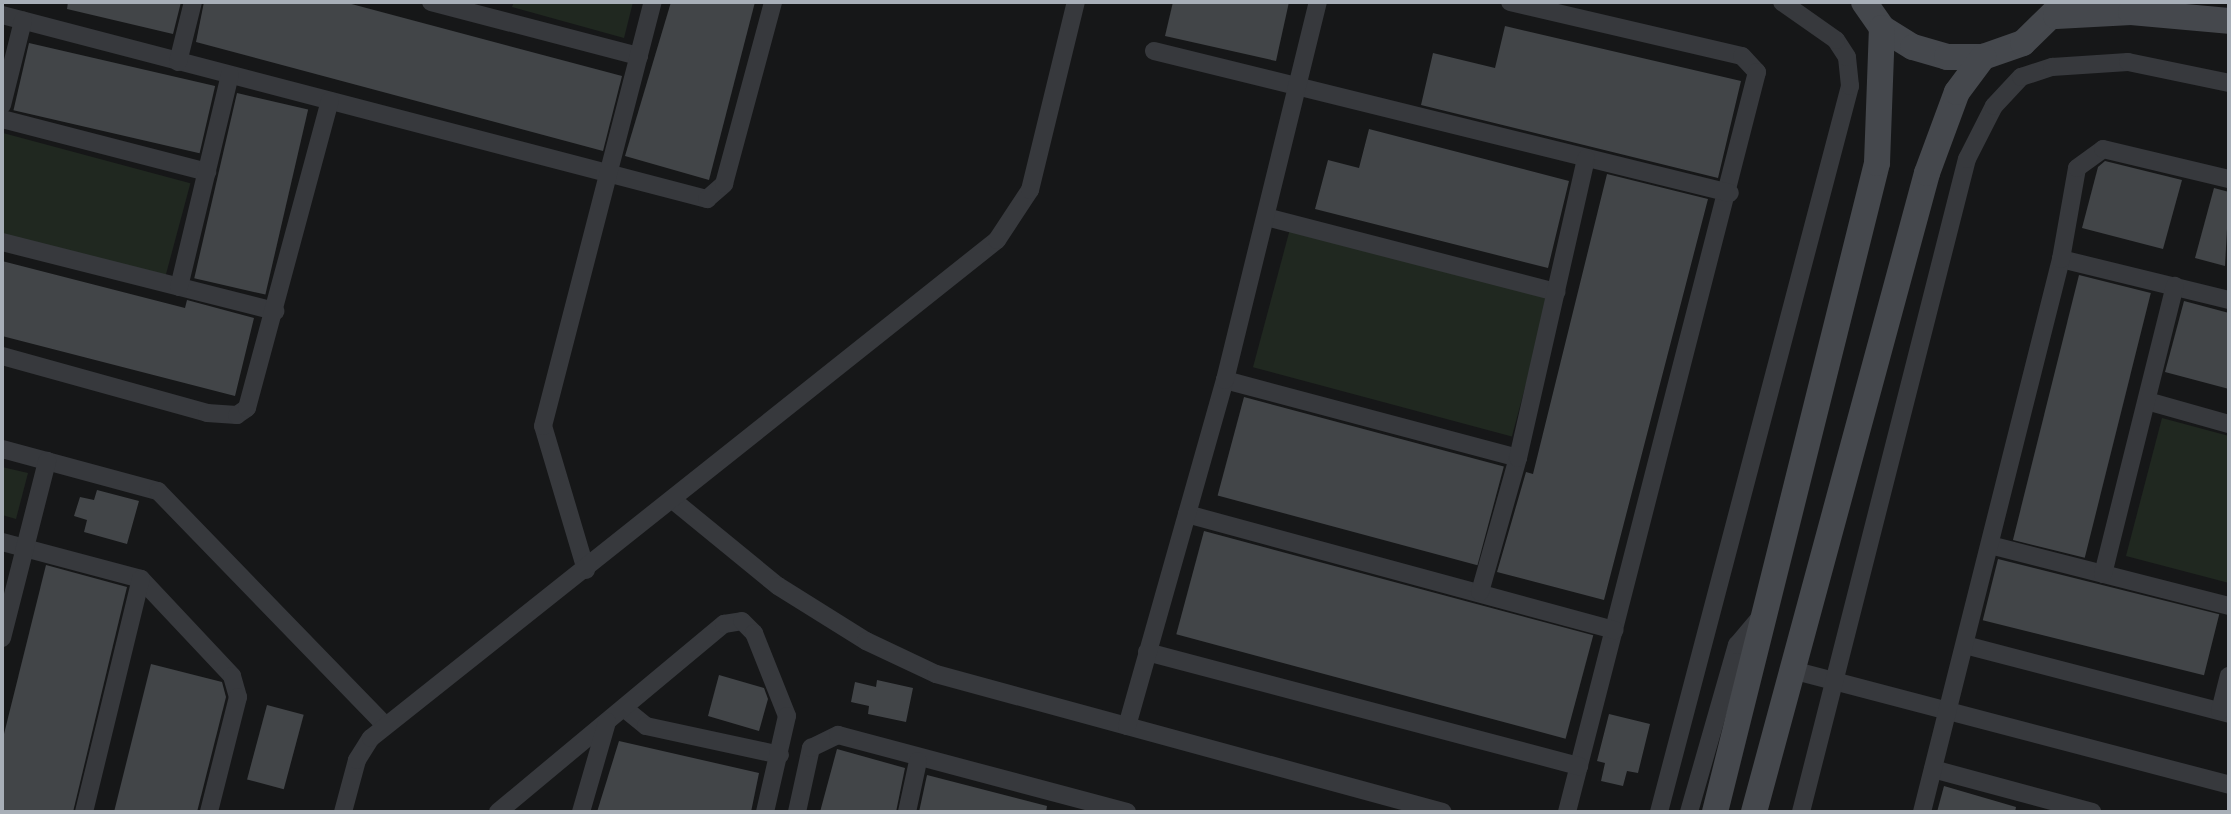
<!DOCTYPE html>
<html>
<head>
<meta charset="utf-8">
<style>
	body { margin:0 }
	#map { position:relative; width:2231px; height:814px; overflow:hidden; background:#161718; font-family:"Roboto Condensed",sans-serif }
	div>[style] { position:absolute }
	.green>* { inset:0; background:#202820; transform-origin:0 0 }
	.building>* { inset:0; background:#424548; transform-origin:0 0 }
	.street>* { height:18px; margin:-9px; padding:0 9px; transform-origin:9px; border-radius:9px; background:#37393d }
	.secondary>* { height:26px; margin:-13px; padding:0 13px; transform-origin:13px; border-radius:13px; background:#45484d }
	span { translate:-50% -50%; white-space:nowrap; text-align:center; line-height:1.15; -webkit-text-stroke:6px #111213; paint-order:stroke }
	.frame { position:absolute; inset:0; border:4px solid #a8afb8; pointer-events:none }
</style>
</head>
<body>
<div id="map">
	<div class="green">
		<div style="clip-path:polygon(514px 2px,633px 2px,624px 38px,512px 7px)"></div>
		<div style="left:3px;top:133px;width:194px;height:99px;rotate:15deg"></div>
		<div style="left:1290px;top:229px;width:268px;height:143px;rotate:15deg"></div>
		<div style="clip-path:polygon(2162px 418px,2229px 436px,2229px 583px,2126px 556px)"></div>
		<div style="clip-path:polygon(2px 467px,28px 473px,16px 519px,2px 515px)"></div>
	</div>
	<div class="building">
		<div style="clip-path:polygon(68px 2px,181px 2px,173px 34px,67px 9px)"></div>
		<div style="clip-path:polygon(204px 2px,344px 2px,622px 76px,603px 151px,196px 42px)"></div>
		<div style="clip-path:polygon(671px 2px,755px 2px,709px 180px,625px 156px)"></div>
		<div style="clip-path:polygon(1173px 2px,1289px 2px,1276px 61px,1165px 36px)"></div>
		<div style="clip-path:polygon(1505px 26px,1741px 81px,1718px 178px,1421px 105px,1433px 53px,1495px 68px)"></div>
		<div style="left:29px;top:43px;width:191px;height:69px;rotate:13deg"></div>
		<div style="left:237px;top:93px;width:73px;height:190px;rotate:13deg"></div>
		<div style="clip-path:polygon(1369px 129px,1569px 181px,1548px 268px,1315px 209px,1328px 160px,1359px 168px)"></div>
		<div style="clip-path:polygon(2105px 161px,2182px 180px,2163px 249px,2082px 228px,2098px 167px)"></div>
		<div style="clip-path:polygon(1607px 174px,1708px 199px,1604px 600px,1497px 572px,1526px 472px,1533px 474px)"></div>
		<div style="clip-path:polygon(2214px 188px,2229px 192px,2225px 266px,2195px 258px)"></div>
		<div style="clip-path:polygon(2px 261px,185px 308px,187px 300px,254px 318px,235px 396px,2px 336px)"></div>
		<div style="left:2079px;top:275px;width:74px;height:273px;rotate:14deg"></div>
		<div style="clip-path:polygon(2184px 301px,2229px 313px,2229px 389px,2165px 372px)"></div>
		<div style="left:1244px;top:397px;width:269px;height:102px;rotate:15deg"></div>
		<div style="clip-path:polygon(97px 490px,139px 501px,127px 544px,84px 532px,87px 520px,74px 516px,80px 497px,94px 500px)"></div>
		<div style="left:1204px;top:531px;width:403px;height:107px;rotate:15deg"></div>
		<div style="left:1998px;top:559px;width:228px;height:63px;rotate:14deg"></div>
		<div style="clip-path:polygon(46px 565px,127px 587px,73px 812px,2px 812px,2px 742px)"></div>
		<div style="clip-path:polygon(151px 664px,222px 682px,226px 697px,197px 812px,114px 812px)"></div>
		<div style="clip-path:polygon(719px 675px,764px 688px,768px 699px,759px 731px,708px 716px)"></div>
		<div style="clip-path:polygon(877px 680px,913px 688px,906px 722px,868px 714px,869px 706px,851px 702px,855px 682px,876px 687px)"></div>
		<div style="left:267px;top:705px;width:38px;height:77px;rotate:15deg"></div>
		<div style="clip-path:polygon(1609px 714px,1650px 724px,1638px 773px,1627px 771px,1623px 786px,1601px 781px,1605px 763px,1597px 761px)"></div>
		<div style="clip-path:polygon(619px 741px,759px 773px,751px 812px,597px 812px)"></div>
		<div style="clip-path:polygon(837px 749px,905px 768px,896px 812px,820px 812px)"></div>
		<div style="clip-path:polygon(927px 775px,1047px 806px,1046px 812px,919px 812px)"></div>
		<div style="clip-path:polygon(1944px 786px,2016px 807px,2015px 812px,1937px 812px)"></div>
	</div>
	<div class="street">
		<div style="left:431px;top:2px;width:215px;rotate:14.6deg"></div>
		<div style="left:1510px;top:2px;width:238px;rotate:13.1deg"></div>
		<div style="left:1742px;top:56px;width:22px;rotate:47deg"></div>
		<div style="left:1757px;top:72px;width:764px;rotate:104.4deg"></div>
		<div style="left:2px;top:15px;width:729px;rotate:14.63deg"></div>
		<div style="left:707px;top:199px;width:23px;rotate:-41deg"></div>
		<div style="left:724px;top:184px;width:188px;rotate:-74.9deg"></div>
		<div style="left:1154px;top:51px;width:593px;rotate:13.85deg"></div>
		<div style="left:178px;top:62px;width:62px;rotate:-76deg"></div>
		<div style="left:2px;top:105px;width:87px;rotate:-76deg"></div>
		<div style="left:2px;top:119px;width:212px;rotate:14.5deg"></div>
		<div style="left:1266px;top:217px;width:300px;rotate:14.5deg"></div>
		<div style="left:2px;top:242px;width:282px;rotate:14.2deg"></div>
		<div style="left:2061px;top:259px;width:173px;rotate:13.7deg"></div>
		<div style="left:179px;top:287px;width:218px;rotate:-76.5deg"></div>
		<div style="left:2px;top:356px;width:213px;rotate:15.5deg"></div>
		<div style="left:207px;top:413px;width:30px;rotate:4deg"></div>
		<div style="left:237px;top:415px;width:12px;rotate:-35deg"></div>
		<div style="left:247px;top:408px;width:318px;rotate:-74.9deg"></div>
		<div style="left:1225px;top:380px;width:303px;rotate:14.9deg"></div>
		<div style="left:2147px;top:401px;width:85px;rotate:15.7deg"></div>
		<div style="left:2px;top:449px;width:162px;rotate:15.1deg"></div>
		<div style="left:158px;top:491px;width:326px;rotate:45.9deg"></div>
		<div style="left:674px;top:501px;width:134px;rotate:39.3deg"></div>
		<div style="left:778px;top:586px;width:104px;rotate:32deg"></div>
		<div style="left:866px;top:641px;width:77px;rotate:25.2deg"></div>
		<div style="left:936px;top:674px;width:525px;rotate:15.23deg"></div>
		<div style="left:1187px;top:514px;width:443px;rotate:15.2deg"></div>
		<div style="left:2px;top:542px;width:144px;rotate:14.9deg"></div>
		<div style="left:141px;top:579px;width:133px;rotate:46.8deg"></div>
		<div style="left:232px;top:676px;width:22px;rotate:74deg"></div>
		<div style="left:238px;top:697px;width:119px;rotate:104.2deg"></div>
		<div style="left:1990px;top:545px;width:247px;rotate:14.3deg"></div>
		<div style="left:586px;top:570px;width:150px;rotate:-106.6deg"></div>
		<div style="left:543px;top:426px;width:438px;rotate:-75.5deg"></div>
		<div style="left:2103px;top:574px;width:297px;rotate:-76deg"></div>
		<div style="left:1480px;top:592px;width:139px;rotate:-74.2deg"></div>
		<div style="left:1518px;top:458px;width:307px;rotate:-77.2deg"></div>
		<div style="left:2px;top:638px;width:183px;rotate:-75.7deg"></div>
		<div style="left:1965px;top:645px;width:273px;rotate:14.6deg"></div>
		<div style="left:1147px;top:652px;width:447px;rotate:14.8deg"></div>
		<div style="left:1792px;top:670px;width:452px;rotate:14.7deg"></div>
		<div style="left:625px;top:709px;width:27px;rotate:39deg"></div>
		<div style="left:646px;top:726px;width:137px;rotate:12.2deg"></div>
		<div style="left:2220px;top:711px;width:36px;rotate:-76deg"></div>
		<div style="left:1127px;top:726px;width:360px;rotate:-74.2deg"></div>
		<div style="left:1225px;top:380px;width:389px;rotate:-76.2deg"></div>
		<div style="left:1933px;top:769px;width:165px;rotate:15.1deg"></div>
		<div style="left:84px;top:812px;width:240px;rotate:-76.3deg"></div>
		<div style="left:343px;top:812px;width:54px;rotate:-74.9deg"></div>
		<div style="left:357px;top:760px;width:26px;rotate:-58deg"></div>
		<div style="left:371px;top:738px;width:800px;rotate:-38.5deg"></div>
		<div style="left:997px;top:240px;width:60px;rotate:-56.6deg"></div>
		<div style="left:1030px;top:190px;width:194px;rotate:-76.3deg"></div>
		<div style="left:498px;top:812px;width:294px;rotate:-39.8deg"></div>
		<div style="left:724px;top:624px;width:18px;rotate:-9deg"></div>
		<div style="left:742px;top:621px;width:17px;rotate:45deg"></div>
		<div style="left:754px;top:633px;width:89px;rotate:68.3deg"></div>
		<div style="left:787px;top:716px;width:98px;rotate:102.9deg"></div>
		<div style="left:581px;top:812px;width:94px;rotate:-73.9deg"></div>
		<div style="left:797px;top:812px;width:66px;rotate:-77.7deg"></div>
		<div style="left:811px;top:748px;width:30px;rotate:-26deg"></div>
		<div style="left:838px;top:735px;width:299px;rotate:14.9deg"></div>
		<div style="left:907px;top:812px;width:52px;rotate:-77.8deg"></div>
		<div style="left:1659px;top:812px;width:751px;rotate:-75.26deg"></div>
		<div style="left:1850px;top:86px;width:29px;rotate:-96deg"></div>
		<div style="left:1847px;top:57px;width:20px;rotate:-123deg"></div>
		<div style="left:1836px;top:40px;width:66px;rotate:-144.9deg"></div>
		<div style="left:1689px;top:812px;width:174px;rotate:-74deg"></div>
		<div style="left:1737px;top:645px;width:35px;rotate:-50deg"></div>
		<div style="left:1801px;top:812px;width:674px;rotate:-75.74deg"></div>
		<div style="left:1967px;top:159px;width:59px;rotate:-63deg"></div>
		<div style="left:1994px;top:106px;width:40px;rotate:-47deg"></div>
		<div style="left:2021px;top:77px;width:33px;rotate:-18deg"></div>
		<div style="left:2052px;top:67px;width:76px;rotate:-3.8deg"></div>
		<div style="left:2128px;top:62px;width:103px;rotate:11.7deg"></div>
		<div style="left:1922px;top:812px;width:570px;rotate:-75.89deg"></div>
		<div style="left:2061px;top:259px;width:92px;rotate:-80deg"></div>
		<div style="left:2077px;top:168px;width:32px;rotate:-36deg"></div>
		<div style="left:2103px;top:149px;width:130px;rotate:13.4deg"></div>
	</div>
	<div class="secondary">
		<div style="left:1864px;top:2px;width:32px;rotate:55deg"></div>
		<div style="left:1882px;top:28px;width:36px;rotate:32deg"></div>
		<div style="left:1913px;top:47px;width:35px;rotate:16deg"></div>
		<div style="left:1947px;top:57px;width:36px"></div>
		<div style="left:1983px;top:57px;width:42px;rotate:-19.3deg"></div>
		<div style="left:2023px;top:43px;width:59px;rotate:-44.3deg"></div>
		<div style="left:2056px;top:16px;width:75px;rotate:-3.1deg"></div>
		<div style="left:2131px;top:12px;width:98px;rotate:5.2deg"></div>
		<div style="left:1715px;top:812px;width:669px;rotate:-75.98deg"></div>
		<div style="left:1877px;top:163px;width:135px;rotate:-87.9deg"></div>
		<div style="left:1754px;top:812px;width:662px;rotate:-74.85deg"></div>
		<div style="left:1927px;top:173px;width:86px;rotate:-69.7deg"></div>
		<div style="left:1957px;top:92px;width:44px;rotate:-53.4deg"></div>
	</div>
	<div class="frame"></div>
</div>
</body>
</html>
